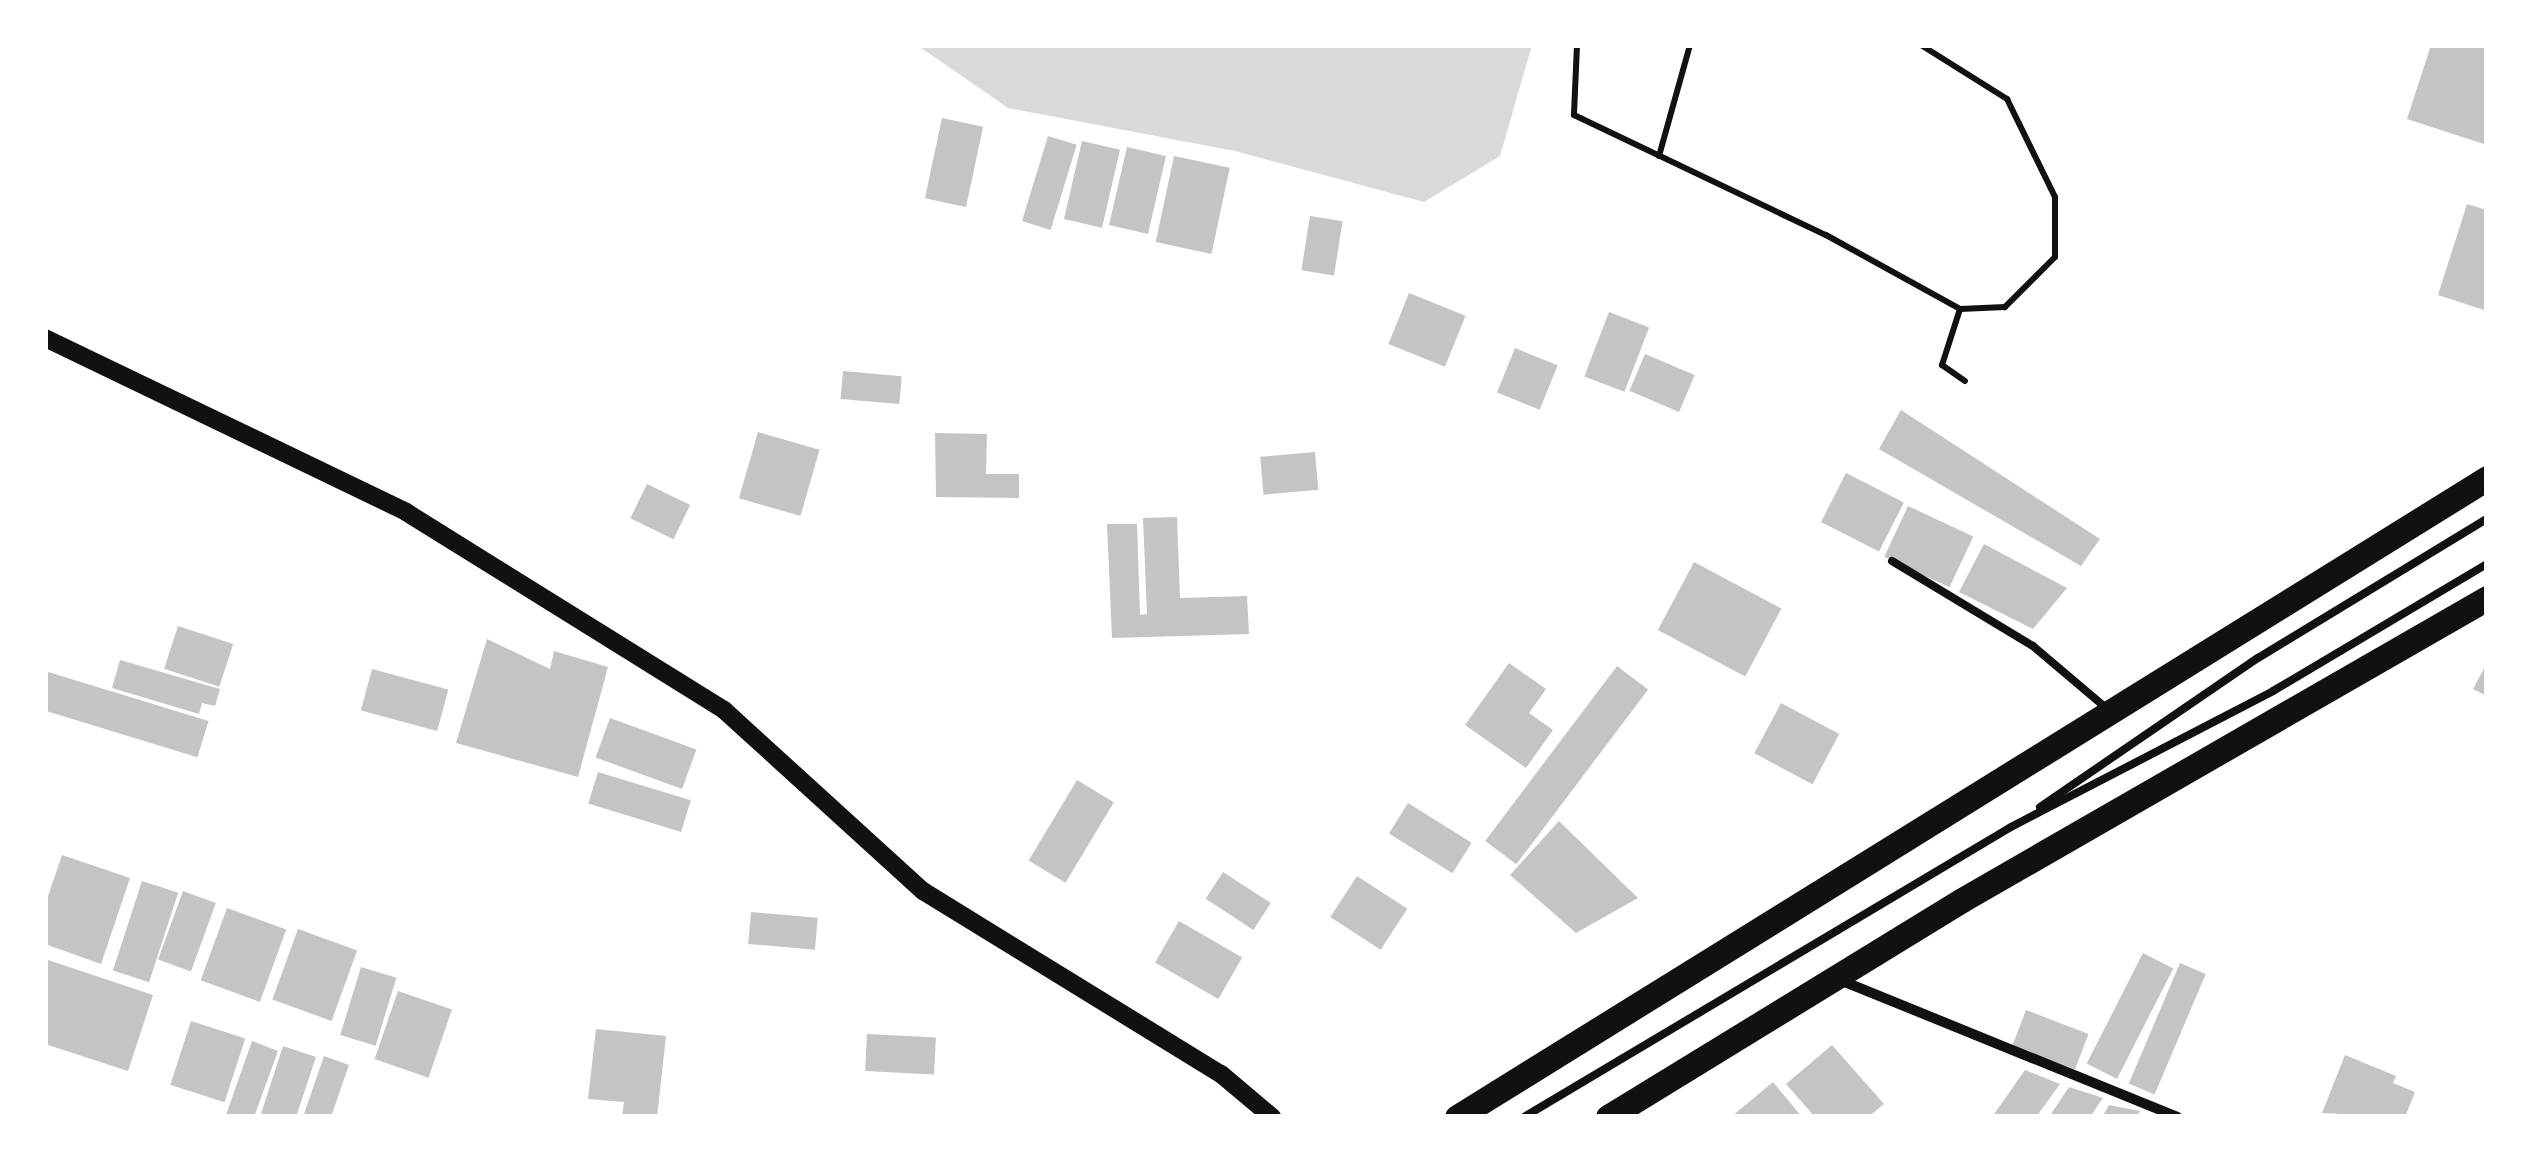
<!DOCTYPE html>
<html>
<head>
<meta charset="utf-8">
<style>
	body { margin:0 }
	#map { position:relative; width:2532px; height:1162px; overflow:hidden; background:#fff; font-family:"Fira Sans Condensed",sans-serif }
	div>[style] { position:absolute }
	.water>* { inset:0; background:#d9d9d9 }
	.building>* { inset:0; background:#c4c4c4; transform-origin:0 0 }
	.path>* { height:6px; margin:-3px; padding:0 3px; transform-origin:3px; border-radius:3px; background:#111 }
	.service>* { height:8px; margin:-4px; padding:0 4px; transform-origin:4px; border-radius:4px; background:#111 }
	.minor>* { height:10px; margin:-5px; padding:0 5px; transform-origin:5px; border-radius:5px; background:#111 }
	.tertiary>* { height:18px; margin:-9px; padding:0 9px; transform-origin:9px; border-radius:9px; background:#111 }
	.primary>* { height:25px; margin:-12.5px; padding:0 12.5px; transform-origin:12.5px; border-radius:12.5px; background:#111 }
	span { translate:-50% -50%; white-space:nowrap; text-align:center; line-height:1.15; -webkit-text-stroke:10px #fff; paint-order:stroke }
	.frame { position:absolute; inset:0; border:48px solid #fff; pointer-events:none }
</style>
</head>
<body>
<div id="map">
	<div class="water">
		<div style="clip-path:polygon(917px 45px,1532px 45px,1500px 156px,1424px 202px,1235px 151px,1008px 108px)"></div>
	</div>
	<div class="building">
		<div style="clip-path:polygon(2431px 45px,2487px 45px,2487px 145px,2407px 119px)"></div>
		<div style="left:942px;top:118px;width:42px;height:82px;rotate:12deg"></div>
		<div style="left:1048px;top:136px;width:30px;height:89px;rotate:17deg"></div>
		<div style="left:1082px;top:141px;width:39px;height:80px;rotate:13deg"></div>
		<div style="left:1127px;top:147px;width:40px;height:80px;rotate:13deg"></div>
		<div style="left:1174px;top:156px;width:57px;height:88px;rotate:12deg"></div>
		<div style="clip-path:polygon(2467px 204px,2487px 210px,2487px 311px,2438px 295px)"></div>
		<div style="left:1310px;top:216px;width:33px;height:55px;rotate:9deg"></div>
		<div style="left:1409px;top:293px;width:61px;height:55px;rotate:22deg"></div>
		<div style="left:1609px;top:312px;width:43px;height:69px;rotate:21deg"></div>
		<div style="left:1515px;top:348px;width:46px;height:48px;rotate:22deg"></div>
		<div style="left:1645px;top:354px;width:54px;height:40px;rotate:23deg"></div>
		<div style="left:843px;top:371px;width:59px;height:28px;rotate:5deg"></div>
		<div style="clip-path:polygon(1901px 410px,2100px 539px,2081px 566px,1879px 449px)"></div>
		<div style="left:758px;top:432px;width:64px;height:69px;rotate:16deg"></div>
		<div style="clip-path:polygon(935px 433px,987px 434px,986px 474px,1019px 474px,1019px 498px,936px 497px)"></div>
		<div style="left:1315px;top:452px;width:38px;height:55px;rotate:85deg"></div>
		<div style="left:1846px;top:473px;width:65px;height:55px;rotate:27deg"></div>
		<div style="left:647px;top:484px;width:48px;height:38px;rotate:26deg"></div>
		<div style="left:1908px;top:506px;width:72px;height:56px;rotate:25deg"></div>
		<div style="clip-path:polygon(1177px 517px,1180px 598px,1247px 596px,1249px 634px,1112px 638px,1107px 524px,1137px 524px,1140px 615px,1147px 614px,1143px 518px)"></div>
		<div style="clip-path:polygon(1984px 544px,2067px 588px,2033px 629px,1959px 592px)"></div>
		<div style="left:1694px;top:562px;width:99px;height:77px;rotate:28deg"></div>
		<div style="left:178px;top:626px;width:58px;height:45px;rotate:18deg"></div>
		<div style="clip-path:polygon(487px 639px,550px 669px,554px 651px,608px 667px,578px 777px,456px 743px)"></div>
		<div style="clip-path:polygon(120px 660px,220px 689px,215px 706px,202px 703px,199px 714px,112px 688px)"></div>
		<div style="clip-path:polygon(1509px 663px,1546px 689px,1529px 713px,1553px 730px,1526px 768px,1465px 725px)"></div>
		<div style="clip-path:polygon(2487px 663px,2487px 696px,2473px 689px)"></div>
		<div style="left:1617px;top:666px;width:39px;height:219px;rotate:37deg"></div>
		<div style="left:372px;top:669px;width:79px;height:43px;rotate:15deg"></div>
		<div style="left:45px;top:671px;width:171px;height:38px;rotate:17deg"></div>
		<div style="left:1781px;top:703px;width:66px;height:57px;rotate:28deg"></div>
		<div style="left:610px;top:718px;width:92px;height:42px;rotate:20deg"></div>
		<div style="left:598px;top:772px;width:97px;height:33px;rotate:17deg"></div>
		<div style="left:1077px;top:780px;width:43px;height:94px;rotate:31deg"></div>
		<div style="left:1408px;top:803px;width:75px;height:36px;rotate:32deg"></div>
		<div style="clip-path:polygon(1559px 821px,1638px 898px,1576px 933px,1510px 875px)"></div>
		<div style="clip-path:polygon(62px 855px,130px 878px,101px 964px,45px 944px,45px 905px)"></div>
		<div style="left:1223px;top:872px;width:57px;height:32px;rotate:33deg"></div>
		<div style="left:1357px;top:876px;width:60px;height:49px;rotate:33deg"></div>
		<div style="left:142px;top:881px;width:38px;height:94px;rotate:18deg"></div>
		<div style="left:183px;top:891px;width:35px;height:73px;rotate:20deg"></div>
		<div style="left:227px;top:908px;width:63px;height:77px;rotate:20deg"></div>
		<div style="left:751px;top:912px;width:67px;height:32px;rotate:5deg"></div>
		<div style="left:1179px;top:921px;width:73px;height:48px;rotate:30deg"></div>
		<div style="left:298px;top:929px;width:63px;height:75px;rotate:20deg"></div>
		<div style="left:2143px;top:953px;width:34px;height:124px;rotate:27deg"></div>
		<div style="clip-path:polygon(45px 959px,153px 995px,128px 1071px,45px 1044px)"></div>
		<div style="left:2180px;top:963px;width:28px;height:131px;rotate:23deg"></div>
		<div style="left:361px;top:967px;width:37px;height:71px;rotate:17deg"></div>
		<div style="left:398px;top:991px;width:57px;height:72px;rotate:19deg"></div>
		<div style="left:2026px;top:1010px;width:67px;height:38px;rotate:21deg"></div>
		<div style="left:191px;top:1021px;width:57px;height:67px;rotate:18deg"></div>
		<div style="clip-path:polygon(596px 1029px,666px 1036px,657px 1117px,622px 1117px,624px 1102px,588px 1099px)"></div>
		<div style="left:867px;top:1034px;width:69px;height:37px;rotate:3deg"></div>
		<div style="clip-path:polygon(252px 1041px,278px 1051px,254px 1117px,232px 1117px,226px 1115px)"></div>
		<div style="clip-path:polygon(1832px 1045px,1884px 1104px,1868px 1117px,1815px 1117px,1786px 1084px)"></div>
		<div style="clip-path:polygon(283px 1046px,316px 1057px,296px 1117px,260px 1117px)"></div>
		<div style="clip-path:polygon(2345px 1055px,2396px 1076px,2393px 1083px,2415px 1092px,2405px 1117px,2322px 1113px)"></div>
		<div style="clip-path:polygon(324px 1056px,349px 1065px,331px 1117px,303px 1117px)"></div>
		<div style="clip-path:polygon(2025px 1070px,2060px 1084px,2036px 1117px,1992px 1117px)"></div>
		<div style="clip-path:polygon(1773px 1082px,1802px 1117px,1731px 1117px)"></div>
		<div style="clip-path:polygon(2069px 1087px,2103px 1098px,2090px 1117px,2049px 1117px)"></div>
		<div style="clip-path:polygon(2109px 1105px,2140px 1111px,2137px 1117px,2102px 1117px)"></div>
	</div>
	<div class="path">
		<div style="left:1577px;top:45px;width:70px;rotate:92.5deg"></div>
		<div style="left:1574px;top:115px;width:279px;rotate:25.5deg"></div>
		<div style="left:1826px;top:235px;width:153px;rotate:28.9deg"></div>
		<div style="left:1960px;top:309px;width:59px;rotate:107.8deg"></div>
		<div style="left:1942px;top:365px;width:28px;rotate:35deg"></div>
		<div style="left:1921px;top:45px;width:102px;rotate:32.1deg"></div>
		<div style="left:2007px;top:99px;width:109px;rotate:63.9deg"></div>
		<div style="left:2055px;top:197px;width:60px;rotate:90deg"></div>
		<div style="left:2055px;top:257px;width:71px;rotate:135deg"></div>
		<div style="left:2005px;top:307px;width:45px;rotate:177.5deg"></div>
		<div style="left:1659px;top:156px;width:115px;rotate:-74.4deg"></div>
	</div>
	<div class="service">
		<div style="left:1892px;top:561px;width:165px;rotate:31.1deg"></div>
		<div style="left:2033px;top:646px;width:94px;rotate:40.3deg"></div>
		<div style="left:2040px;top:807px;width:264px;rotate:-34.4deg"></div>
		<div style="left:2258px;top:658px;width:268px;rotate:-31.3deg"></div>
		<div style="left:1524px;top:1117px;width:567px;rotate:-30.77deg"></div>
		<div style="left:2011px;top:827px;width:295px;rotate:-27.4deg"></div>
		<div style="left:2273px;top:691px;width:249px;rotate:-30.7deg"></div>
	</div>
	<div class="minor">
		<div style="left:1840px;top:980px;width:364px;rotate:22.1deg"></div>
	</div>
	<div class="tertiary">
		<div style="left:45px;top:338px;width:401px;rotate:25.7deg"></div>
		<div style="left:406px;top:512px;width:375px;rotate:31.9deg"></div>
		<div style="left:724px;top:710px;width:269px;rotate:42.3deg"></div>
		<div style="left:923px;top:891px;width:350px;rotate:31.6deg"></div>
		<div style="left:1221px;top:1074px;width:67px;rotate:40.1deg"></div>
	</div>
	<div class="primary">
		<div style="left:1457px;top:1117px;width:1212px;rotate:-31.81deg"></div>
		<div style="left:1608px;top:1117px;width:415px;rotate:-31.5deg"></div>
		<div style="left:1962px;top:900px;width:606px;rotate:-29.91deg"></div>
	</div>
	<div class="frame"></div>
</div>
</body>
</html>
